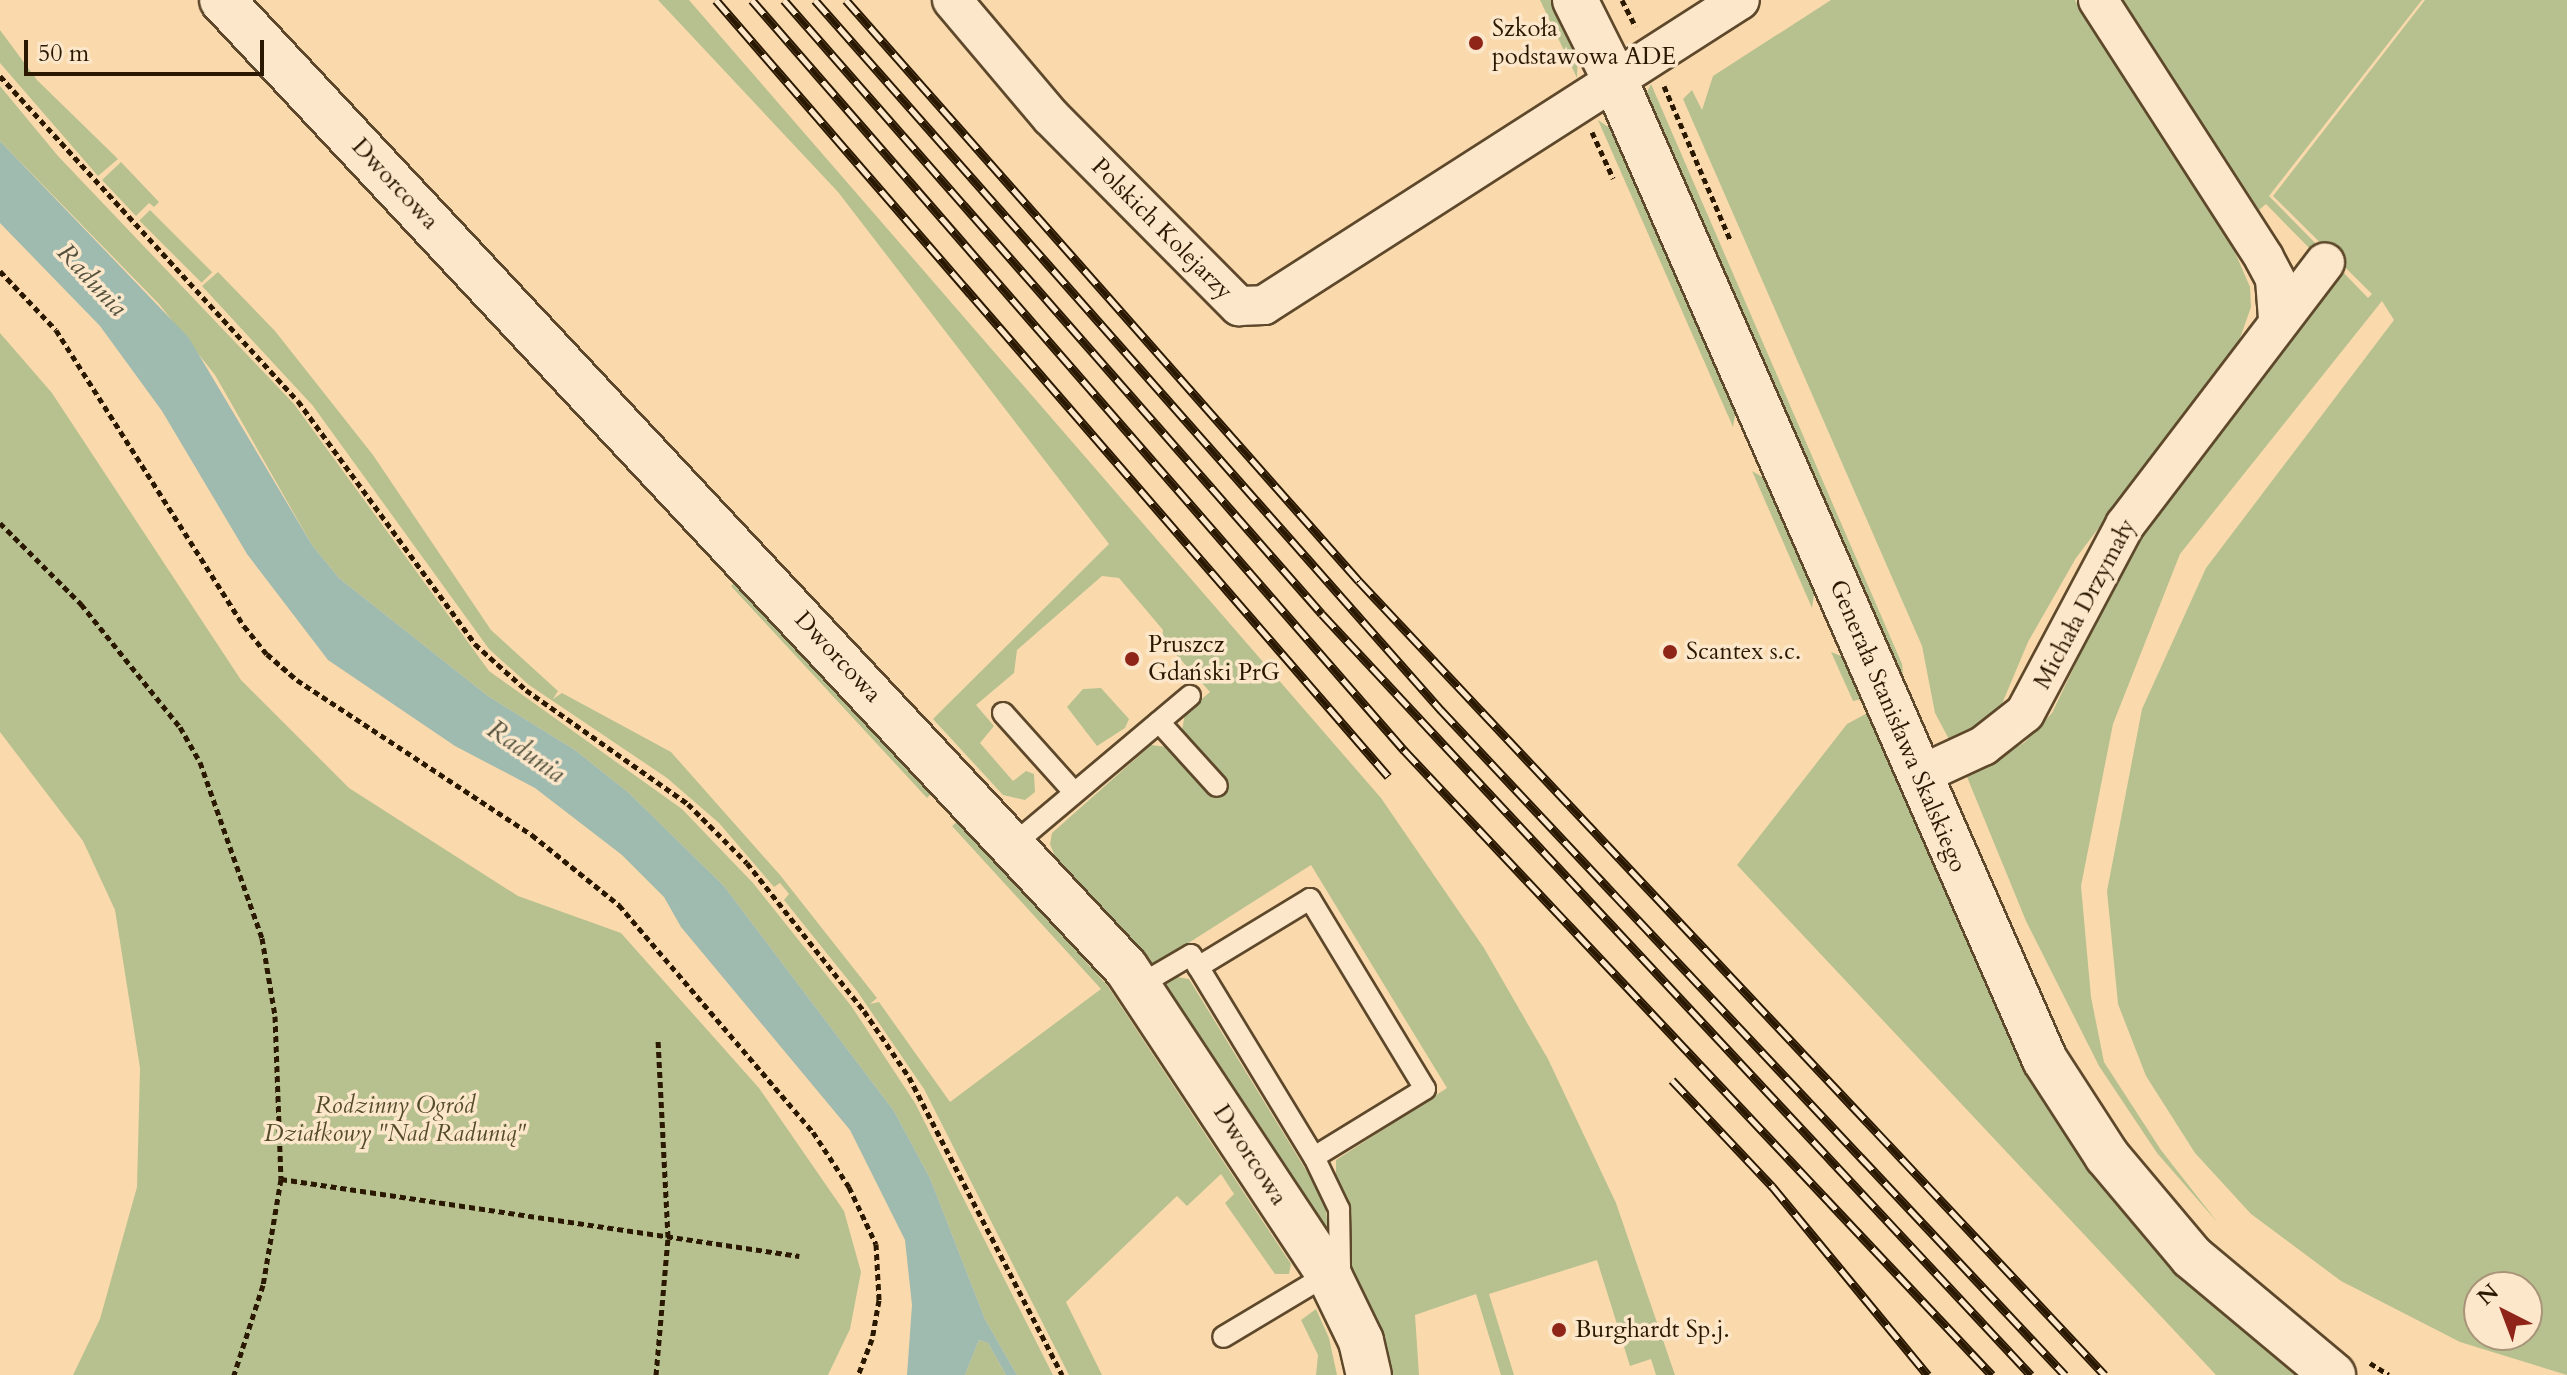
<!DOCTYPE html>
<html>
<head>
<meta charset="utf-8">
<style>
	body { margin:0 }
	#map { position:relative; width:2567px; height:1375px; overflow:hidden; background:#fadaad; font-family:Cardo,serif }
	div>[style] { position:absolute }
	.green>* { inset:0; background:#b7c18f; transform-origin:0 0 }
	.water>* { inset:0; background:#9fbaaf }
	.path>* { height:5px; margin-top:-2.5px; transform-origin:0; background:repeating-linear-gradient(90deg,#2a1800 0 6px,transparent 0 10px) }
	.roads { filter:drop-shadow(2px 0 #5e482b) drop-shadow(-2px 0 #5e482b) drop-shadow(0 2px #5e482b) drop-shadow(0 -2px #5e482b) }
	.service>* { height:20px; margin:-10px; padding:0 10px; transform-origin:10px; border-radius:10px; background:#fce7ca }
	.minor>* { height:38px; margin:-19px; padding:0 19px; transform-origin:19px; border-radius:19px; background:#fce7ca }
	.tertiary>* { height:44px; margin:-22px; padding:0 22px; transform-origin:22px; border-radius:22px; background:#fce7ca }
	.rail>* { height:9px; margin-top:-4.5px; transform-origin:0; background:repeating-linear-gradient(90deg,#fce7ca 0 18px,#2a1800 0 36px); box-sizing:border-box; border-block:2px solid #2a1800 }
	.dots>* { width:22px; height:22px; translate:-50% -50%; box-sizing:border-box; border:4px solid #fce7ca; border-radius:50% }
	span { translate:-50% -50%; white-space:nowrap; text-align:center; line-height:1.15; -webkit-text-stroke:7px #fce7ca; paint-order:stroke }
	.poi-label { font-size:24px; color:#2a1800 }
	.left { translate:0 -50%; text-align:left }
	.street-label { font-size:24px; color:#2a1800 }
	.park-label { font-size:24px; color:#544b2b; font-style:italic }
	.water-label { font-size:26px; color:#53513d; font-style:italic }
	.north { position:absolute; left:2463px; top:1271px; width:80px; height:80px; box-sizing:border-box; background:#fce7ca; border:2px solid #a89479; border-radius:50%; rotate:318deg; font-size:22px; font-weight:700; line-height:32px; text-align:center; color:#2a1800 }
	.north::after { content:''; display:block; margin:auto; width:28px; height:36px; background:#8f2418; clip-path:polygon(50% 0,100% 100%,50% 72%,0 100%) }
	.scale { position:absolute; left:24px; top:40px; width:240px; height:36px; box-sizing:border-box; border:4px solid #2a1800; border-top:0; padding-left:10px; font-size:24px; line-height:28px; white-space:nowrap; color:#2a1800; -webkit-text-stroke:6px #fce7ca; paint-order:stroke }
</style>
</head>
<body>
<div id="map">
	<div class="green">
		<div style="clip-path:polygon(658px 0,689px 0,1381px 798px,1484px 948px,1548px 1059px,1616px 1203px,1675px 1375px,1656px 1375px,1651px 1359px,1630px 1366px,1597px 1260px,1489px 1294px,1514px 1375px,1501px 1375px,1476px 1294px,1415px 1315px,1419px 1375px,1382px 1375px,1350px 1281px,1351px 1205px,1336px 1176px,1336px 1160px,1447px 1088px,1311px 865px,1154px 965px,1139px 962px,1058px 864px,1050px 844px,1052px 833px,1151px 745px,1168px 747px,1211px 793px,1225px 780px,1182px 731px,1185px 713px,1210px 692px,1162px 639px,1163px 630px,1119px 578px,1102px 576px,1017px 650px,1014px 673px,976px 705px,994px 726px,980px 743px,1013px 781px,1026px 771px,1034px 774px,1035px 792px,1025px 800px,1003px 795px,933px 719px,1109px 544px,838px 192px)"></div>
		<div style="clip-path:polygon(1540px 0,1556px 0,1578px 43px,1577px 78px)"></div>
		<div style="clip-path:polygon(1831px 0,2075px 0,2228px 236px,2250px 287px,2251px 307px,2238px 344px,2076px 558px,2028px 642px,1999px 711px,1987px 725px,1951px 743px,1935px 713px,1922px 646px,1683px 99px,1692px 90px,1702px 110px,1713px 76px)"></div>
		<div style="clip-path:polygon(2122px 0,2422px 0,2269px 196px,2321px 249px,2316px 255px,2266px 204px,2259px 210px)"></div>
		<div style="clip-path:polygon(evenodd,2425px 0,2567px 0,2567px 1375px,2460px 1342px,2341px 1281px,2251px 1214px,2195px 1153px,2146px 1076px,2118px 1004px,2107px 891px,2142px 709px,2206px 568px,2394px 320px,2382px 301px,2180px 554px,2113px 724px,2081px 886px,2091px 997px,2104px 1062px,2161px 1150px,2218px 1223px,2157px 1153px,2099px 1066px,2026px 921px,1967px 777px,2025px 742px,2052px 713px,2133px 544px,2341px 270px,2368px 298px,2372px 294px,2273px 196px,2425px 0,2479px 1287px,2527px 1287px,2527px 1335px,2479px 1335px,2479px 1287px)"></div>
		<div style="clip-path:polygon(0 30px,37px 80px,118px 159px,98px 176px,0 63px)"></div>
		<div style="clip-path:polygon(1651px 84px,1902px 664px,1903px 673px,1894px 679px,1645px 96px)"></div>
		<div style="clip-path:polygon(0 86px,58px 156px,294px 404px,489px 671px,682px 809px,753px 883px,852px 1007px,915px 1103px,1053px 1375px,1017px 1375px,985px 1319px,930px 1178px,894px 1111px,724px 886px,629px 793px,575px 750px,488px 696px,339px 578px,312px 545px,215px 375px,159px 304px,0 141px)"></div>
		<div style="clip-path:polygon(1598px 120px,1620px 135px,1737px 403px,1733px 427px)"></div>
		<div style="clip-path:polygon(121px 162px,159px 202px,154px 207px,149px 203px,136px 216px,102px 180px)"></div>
		<div style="left:150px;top:210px;width:88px;height:15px;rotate:45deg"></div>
		<div style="clip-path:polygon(218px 272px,275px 331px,373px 455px,491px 630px,558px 691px,553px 699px,562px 693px,671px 752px,780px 875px,877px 998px,870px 1004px,879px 1002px,950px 1102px,1101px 989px,952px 826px,958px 821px,1107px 985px,1291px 1264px,1289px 1274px,1275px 1274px,1225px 1203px,1234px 1194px,1221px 1174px,1187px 1206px,1177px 1196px,1066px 1302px,1102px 1375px,1069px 1375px,924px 1089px,857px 991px,784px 900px,789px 894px,780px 883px,774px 887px,719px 823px,667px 778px,529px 685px,489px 649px,313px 406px,202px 286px)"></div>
		<div style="clip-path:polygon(0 333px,52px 393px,241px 680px,349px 788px,518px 896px,621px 933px,759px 1088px,844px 1211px,861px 1272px,850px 1329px,828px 1375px,73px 1375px,100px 1319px,137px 1187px,140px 1068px,115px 910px,83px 841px,0 732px)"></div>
		<div style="clip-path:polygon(1752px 471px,1771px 482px,1816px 580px,1812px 608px)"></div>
		<div style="clip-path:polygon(735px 582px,895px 752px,932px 793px,927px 798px,731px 586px)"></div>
		<div style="clip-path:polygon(1831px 652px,1849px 659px,1866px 698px,1853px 701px)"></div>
		<div style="clip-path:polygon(1101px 688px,1129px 719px,1125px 728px,1097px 746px,1067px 707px,1083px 689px)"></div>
		<div style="clip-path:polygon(1871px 711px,1977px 954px,2304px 1375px,2216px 1375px,1737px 865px,1847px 724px)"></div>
		<div style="clip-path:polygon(1177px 977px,1189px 979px,1325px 1201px,1331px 1253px,1158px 987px)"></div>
		<div style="clip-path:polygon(1316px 1309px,1329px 1338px,1337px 1375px,1316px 1375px,1318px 1355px,1301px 1320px)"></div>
		<div style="clip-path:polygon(979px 1340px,988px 1343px,1006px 1375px,965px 1375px)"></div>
	</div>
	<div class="water">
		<div style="clip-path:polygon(0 141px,189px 338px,312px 545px,339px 578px,488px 696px,575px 750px,629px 793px,724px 886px,894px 1111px,930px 1178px,985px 1319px,1017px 1375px,1006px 1375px,988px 1343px,979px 1340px,965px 1375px,907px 1375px,912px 1305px,905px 1240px,850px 1130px,681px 927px,664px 897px,622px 855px,535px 788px,455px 746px,328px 660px,247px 554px,162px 411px,100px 326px,0 223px)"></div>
	</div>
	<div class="path">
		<div style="left:1622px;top:0;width:30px;rotate:63deg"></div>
		<div style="left:0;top:76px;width:441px;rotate:47.5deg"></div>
		<div style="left:298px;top:401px;width:301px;rotate:53.9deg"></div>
		<div style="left:475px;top:644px;width:69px;rotate:42deg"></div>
		<div style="left:526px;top:690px;width:198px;rotate:35.1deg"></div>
		<div style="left:688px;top:804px;width:83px;rotate:45deg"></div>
		<div style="left:747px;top:863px;width:189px;rotate:51.7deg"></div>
		<div style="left:864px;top:1011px;width:80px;rotate:55.7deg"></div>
		<div style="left:909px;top:1077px;width:335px;rotate:62.8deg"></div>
		<div style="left:1664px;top:86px;width:167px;rotate:66.7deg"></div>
		<div style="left:1592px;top:132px;width:51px;rotate:65.5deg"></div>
		<div style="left:0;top:271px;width:81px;rotate:46.5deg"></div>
		<div style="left:56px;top:330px;width:351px;rotate:57.6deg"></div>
		<div style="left:244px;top:626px;width:36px;rotate:51deg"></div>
		<div style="left:267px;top:654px;width:40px;rotate:41deg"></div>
		<div style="left:297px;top:680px;width:282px;rotate:33.4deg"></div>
		<div style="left:532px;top:835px;width:112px;rotate:38.8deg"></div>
		<div style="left:619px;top:905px;width:299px;rotate:49.5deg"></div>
		<div style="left:813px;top:1132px;width:66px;rotate:56.8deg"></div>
		<div style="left:849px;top:1187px;width:63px;rotate:64.7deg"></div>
		<div style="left:876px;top:1244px;width:56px;rotate:86.9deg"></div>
		<div style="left:879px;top:1300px;width:40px;rotate:100deg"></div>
		<div style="left:872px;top:1339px;width:39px;rotate:111deg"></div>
		<div style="left:0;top:523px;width:115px;rotate:45deg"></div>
		<div style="left:81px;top:604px;width:158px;rotate:51.2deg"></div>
		<div style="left:180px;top:727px;width:40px;rotate:60.3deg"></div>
		<div style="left:200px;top:762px;width:187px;rotate:70.6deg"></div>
		<div style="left:262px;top:938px;width:79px;rotate:80.5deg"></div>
		<div style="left:275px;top:1016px;width:163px;rotate:87.9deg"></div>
		<div style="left:281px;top:1179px;width:108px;rotate:99.6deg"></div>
		<div style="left:263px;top:1285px;width:95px;rotate:107.9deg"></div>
		<div style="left:281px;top:1179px;width:524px;rotate:8.46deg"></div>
		<div style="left:2370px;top:1363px;width:22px;rotate:32deg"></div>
		<div style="left:656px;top:1375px;width:139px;rotate:-85deg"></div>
		<div style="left:668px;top:1237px;width:197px;rotate:-92.9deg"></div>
	</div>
	<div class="roads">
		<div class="service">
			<div style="left:1003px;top:713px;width:106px;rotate:48.1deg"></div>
			<div style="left:1159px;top:722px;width:86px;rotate:47.8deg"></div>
			<div style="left:1014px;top:844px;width:230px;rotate:-40.1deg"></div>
			<div style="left:1198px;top:967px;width:131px;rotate:-31.3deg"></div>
			<div style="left:1310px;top:899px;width:222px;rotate:58.8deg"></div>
			<div style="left:1425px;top:1089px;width:130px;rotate:148.5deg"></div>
			<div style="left:1138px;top:986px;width:61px;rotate:-30.3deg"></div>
			<div style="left:1191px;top:955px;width:237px;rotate:58.7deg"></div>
			<div style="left:1314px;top:1157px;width:58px;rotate:64.3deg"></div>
			<div style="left:1339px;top:1209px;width:58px;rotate:89deg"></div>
			<div style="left:1340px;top:1267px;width:136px;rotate:149.1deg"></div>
		</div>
		<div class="minor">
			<div style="left:952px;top:0;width:153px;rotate:49.8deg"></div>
			<div style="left:1051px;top:117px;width:267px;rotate:45.2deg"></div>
			<div style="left:1239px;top:306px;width:25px;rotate:-2deg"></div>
			<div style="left:1264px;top:305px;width:565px;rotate:-32.65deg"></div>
			<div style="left:2098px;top:0;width:307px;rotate:57.2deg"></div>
			<div style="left:2264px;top:258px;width:24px;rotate:62deg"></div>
			<div style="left:2275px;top:279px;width:40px;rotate:85.7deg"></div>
			<div style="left:1918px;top:776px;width:72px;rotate:-24.8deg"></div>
			<div style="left:1983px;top:746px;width:53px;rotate:-38.2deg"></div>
			<div style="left:2025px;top:713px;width:213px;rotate:-62deg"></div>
			<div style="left:2125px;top:525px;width:330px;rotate:-52.7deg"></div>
		</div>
		<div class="tertiary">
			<div style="left:222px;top:0;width:1324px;rotate:46.96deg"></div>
			<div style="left:1126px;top:968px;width:368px;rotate:56.5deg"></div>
			<div style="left:1329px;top:1275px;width:73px;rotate:64.1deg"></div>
			<div style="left:1361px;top:1341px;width:35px;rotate:77deg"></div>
			<div style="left:1575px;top:0;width:89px;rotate:63.4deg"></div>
			<div style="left:1615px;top:80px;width:1070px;rotate:66.31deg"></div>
			<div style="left:2045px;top:1060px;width:114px;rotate:57.1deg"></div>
			<div style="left:2107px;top:1156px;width:132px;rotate:49.9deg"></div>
			<div style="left:2192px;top:1257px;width:184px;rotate:39.9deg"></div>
		</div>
	</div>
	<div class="rail">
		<div style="left:716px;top:0;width:1027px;rotate:49.11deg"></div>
		<div style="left:752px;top:0;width:994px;rotate:49deg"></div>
		<div style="left:1404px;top:750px;width:858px;rotate:46.75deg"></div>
		<div style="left:784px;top:0;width:816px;rotate:48.77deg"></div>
		<div style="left:1322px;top:614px;width:1040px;rotate:47.03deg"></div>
		<div style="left:815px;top:0;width:947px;rotate:48.6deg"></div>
		<div style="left:1441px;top:710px;width:912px;rotate:46.82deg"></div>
		<div style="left:846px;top:0;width:775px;rotate:48.56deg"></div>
		<div style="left:1359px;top:581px;width:1089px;rotate:46.79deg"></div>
		<div style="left:1672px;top:1080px;width:146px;rotate:46.7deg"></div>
		<div style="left:1772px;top:1186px;width:245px;rotate:50.5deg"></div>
	</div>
	<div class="dots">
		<div style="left:1476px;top:43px;background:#8f2418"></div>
		<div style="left:1670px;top:652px;background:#8f2418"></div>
		<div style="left:1132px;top:659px;background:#8f2418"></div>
		<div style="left:1559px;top:1330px;background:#8f2418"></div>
	</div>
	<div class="poi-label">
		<span class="left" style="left:1492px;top:43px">Szkoła<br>podstawowa ADE</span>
		<span class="left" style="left:1148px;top:659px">Pruszcz<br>Gdański PrG</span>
		<span class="left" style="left:1686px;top:652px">Scantex s.c.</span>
		<span class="left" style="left:1575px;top:1330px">Burghardt Sp.j.</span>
	</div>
	<div class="street-label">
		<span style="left:395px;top:184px;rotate:47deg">Dworcowa</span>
		<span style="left:1162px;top:229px;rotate:45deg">Polskich Kolejarzy</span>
		<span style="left:2085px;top:604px;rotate:-62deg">Michała Drzymały</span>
		<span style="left:838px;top:657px;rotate:47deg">Dworcowa</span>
		<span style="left:1898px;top:726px;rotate:67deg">Generała Stanisława Skalskiego</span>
		<span style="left:1250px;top:1155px;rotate:57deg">Dworcowa</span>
	</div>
	<div class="park-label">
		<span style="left:395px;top:1120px">Rodzinny Ogród<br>Działkowy "Nad Radunią"</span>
	</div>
	<div class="water-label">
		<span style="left:92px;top:280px;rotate:47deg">Radunia</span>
		<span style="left:526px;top:752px;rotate:35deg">Radunia</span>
	</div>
	<div class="north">N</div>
	<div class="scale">50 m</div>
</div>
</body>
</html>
